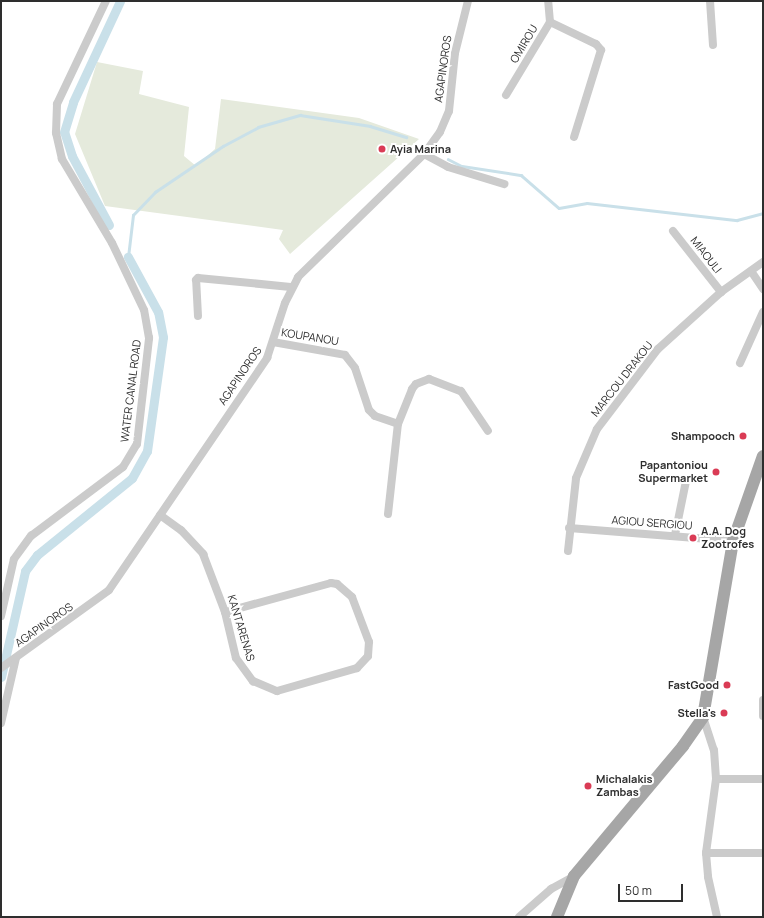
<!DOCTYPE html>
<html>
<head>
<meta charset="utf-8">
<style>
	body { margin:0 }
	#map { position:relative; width:764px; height:918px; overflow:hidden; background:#fff; font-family:Manrope,sans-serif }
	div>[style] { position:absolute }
	.green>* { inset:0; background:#e5eadc }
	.stream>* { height:2.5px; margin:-1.25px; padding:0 1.25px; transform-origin:1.25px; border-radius:1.25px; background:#c9e0e9 }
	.canal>* { height:9px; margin:-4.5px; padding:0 4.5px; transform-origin:4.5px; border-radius:4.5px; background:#c9e0e9 }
	.street>* { height:8px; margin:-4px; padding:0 4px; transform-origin:4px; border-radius:4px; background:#cbcbcb }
	.primary>* { height:12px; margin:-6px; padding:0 6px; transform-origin:6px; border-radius:6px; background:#a6a6a6 }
	.dots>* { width:11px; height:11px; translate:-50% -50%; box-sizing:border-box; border:2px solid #fff; border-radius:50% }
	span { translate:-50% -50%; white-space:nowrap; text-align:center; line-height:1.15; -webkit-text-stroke:4px #fff; paint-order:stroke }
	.street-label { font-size:11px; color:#2e2e2e }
	.poi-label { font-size:11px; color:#2e2e2e; font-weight:700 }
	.left { translate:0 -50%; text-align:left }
	.right { translate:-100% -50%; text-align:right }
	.frame { position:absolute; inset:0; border:2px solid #2e2e2e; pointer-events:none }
	.scale { position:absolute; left:618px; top:884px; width:65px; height:18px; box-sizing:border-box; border:2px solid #2e2e2e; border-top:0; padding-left:5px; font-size:12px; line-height:14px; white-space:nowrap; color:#2e2e2e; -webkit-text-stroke:3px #fff; paint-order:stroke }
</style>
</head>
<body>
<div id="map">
	<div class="green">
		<div style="clip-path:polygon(97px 62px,143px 71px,139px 94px,189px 107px,184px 156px,196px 166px,215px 149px,221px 99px,359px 118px,419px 139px,290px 254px,279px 239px,283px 230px,105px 206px,75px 134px)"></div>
	</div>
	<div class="stream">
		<div style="left:448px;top:159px;width:16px;rotate:27deg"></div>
		<div style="left:462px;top:166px;width:60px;rotate:8.7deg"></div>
		<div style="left:521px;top:175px;width:50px;rotate:41deg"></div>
		<div style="left:559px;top:208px;width:28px;rotate:-10deg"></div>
		<div style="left:587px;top:203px;width:151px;rotate:6.5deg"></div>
		<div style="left:737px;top:220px;width:27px;rotate:-15deg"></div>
		<div style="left:128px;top:257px;width:42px;rotate:-83.2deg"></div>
		<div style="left:133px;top:215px;width:32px;rotate:-46deg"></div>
		<div style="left:155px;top:192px;width:82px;rotate:-34.1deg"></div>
		<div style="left:223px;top:146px;width:40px;rotate:-28deg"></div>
		<div style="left:258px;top:127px;width:44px;rotate:-15.9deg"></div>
		<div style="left:300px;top:115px;width:71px;rotate:8.9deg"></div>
		<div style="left:370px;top:126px;width:38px;rotate:17deg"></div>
	</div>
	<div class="canal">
		<div style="left:109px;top:225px;width:78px;rotate:-118.2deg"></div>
		<div style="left:72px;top:156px;width:25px;rotate:-108deg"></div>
		<div style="left:64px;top:132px;width:31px;rotate:-73deg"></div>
		<div style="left:73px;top:102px;width:111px;rotate:-65deg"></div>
		<div style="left:1px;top:677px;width:109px;rotate:-77.2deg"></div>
		<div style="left:25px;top:571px;width:20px;rotate:-53deg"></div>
		<div style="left:37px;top:555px;width:122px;rotate:-39deg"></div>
		<div style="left:132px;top:478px;width:31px;rotate:-61deg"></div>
		<div style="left:147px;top:451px;width:115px;rotate:-82deg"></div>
		<div style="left:163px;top:337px;width:25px;rotate:-101deg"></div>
		<div style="left:158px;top:312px;width:63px;rotate:-118.6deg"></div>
	</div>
	<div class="street">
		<div style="left:710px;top:1px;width:44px;rotate:86.1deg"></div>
		<div style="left:550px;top:22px;width:51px;rotate:25.6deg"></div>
		<div style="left:596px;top:44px;width:8px;rotate:50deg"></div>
		<div style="left:601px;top:50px;width:91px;rotate:107.2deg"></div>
		<div style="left:506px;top:95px;width:85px;rotate:-58.9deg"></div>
		<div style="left:550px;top:22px;width:21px;rotate:-95deg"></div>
		<div style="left:424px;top:154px;width:27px;rotate:28deg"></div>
		<div style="left:448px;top:167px;width:59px;rotate:16.9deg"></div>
		<div style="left:673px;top:231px;width:78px;rotate:51.8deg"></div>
		<div style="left:751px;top:271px;width:22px;rotate:56deg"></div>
		<div style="left:198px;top:316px;width:36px;rotate:-93deg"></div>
		<div style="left:196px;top:280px;width:3px;rotate:-45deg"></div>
		<div style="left:198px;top:278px;width:93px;rotate:5.5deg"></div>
		<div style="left:273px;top:342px;width:73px;rotate:10.2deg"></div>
		<div style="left:345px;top:355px;width:16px;rotate:52deg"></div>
		<div style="left:355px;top:368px;width:44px;rotate:71.6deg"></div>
		<div style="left:369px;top:410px;width:8px;rotate:45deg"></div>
		<div style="left:375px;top:416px;width:24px;rotate:19deg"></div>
		<div style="left:740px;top:363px;width:56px;rotate:-65.7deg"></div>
		<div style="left:388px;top:514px;width:91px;rotate:-83.7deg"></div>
		<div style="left:398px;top:424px;width:38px;rotate:-68deg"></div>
		<div style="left:412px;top:389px;width:6px;rotate:-51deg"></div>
		<div style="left:416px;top:384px;width:14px;rotate:-21deg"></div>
		<div style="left:429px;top:379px;width:34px;rotate:21deg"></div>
		<div style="left:461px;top:391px;width:48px;rotate:56deg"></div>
		<div style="left:160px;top:515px;width:26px;rotate:36deg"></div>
		<div style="left:181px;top:530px;width:33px;rotate:47deg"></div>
		<div style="left:203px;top:554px;width:62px;rotate:69.2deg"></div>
		<div style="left:225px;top:612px;width:47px;rotate:76.6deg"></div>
		<div style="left:236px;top:658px;width:29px;rotate:54deg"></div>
		<div style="left:253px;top:681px;width:26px;rotate:23deg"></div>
		<div style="left:277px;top:691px;width:83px;rotate:-16deg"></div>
		<div style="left:357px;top:668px;width:16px;rotate:-47deg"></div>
		<div style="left:368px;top:656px;width:14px;rotate:-86deg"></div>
		<div style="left:369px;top:642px;width:48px;rotate:-110.7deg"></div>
		<div style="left:352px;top:597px;width:20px;rotate:-139deg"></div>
		<div style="left:337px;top:584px;width:6px;rotate:-171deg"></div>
		<div style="left:331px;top:583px;width:110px;rotate:164.7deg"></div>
		<div style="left:569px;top:528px;width:165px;rotate:4.5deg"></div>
		<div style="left:675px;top:535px;width:55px;rotate:-78.5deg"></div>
		<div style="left:568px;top:551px;width:73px;rotate:-83.7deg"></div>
		<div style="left:576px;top:478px;width:53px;rotate:-66.8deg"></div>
		<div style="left:597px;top:429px;width:101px;rotate:-52.7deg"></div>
		<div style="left:658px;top:349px;width:85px;rotate:-42.1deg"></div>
		<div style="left:721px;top:292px;width:52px;rotate:-35.5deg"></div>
		<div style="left:1px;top:616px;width:58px;rotate:-77.2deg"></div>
		<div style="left:14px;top:559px;width:29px;rotate:-54deg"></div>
		<div style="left:31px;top:536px;width:115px;rotate:-36.9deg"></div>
		<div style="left:123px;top:467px;width:27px;rotate:-59deg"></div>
		<div style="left:137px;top:444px;width:107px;rotate:-83.5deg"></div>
		<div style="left:149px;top:338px;width:28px;rotate:-100deg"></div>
		<div style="left:144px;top:310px;width:74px;rotate:-115.5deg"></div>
		<div style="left:112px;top:243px;width:98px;rotate:-120.8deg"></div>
		<div style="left:62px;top:159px;width:27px;rotate:-103deg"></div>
		<div style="left:56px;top:133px;width:29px;rotate:-88deg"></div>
		<div style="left:57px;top:104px;width:114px;rotate:-64.6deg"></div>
		<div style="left:1px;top:668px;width:133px;rotate:-35.8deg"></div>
		<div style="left:109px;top:590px;width:281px;rotate:-55.7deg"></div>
		<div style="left:267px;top:358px;width:58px;rotate:-71.9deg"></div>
		<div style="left:285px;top:303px;width:29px;rotate:-63deg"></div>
		<div style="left:298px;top:277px;width:176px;rotate:-44.3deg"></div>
		<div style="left:424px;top:154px;width:27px;rotate:-54deg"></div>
		<div style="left:440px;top:132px;width:23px;rotate:-67deg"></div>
		<div style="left:449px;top:111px;width:58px;rotate:-84.1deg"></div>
		<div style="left:455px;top:53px;width:54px;rotate:-76deg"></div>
		<div style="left:763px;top:700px;width:16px;rotate:90deg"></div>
		<div style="left:703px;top:717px;width:35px;rotate:72deg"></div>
		<div style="left:714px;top:750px;width:29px;rotate:86deg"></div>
		<div style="left:716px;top:779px;width:75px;rotate:97.7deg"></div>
		<div style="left:706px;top:853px;width:24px;rotate:85deg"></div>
		<div style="left:708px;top:877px;width:41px;rotate:77.3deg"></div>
		<div style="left:1px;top:723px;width:67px;rotate:-77deg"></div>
		<div style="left:716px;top:779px;width:47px"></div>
		<div style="left:706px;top:853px;width:57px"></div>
		<div style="left:519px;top:917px;width:43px;rotate:-41.2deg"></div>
		<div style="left:551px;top:889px;width:26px;rotate:-29deg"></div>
	</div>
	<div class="primary">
		<div style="left:557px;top:917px;width:44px;rotate:-67.5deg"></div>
		<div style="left:574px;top:876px;width:170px;rotate:-50deg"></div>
		<div style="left:683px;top:746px;width:35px;rotate:-55deg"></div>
		<div style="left:703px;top:717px;width:179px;rotate:-80.3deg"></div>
		<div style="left:733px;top:541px;width:90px;rotate:-70.6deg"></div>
	</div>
	<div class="dots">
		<div style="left:382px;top:149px;background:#da3b55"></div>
		<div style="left:743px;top:436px;background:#da3b55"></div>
		<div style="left:716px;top:472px;background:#da3b55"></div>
		<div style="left:693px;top:538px;background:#da3b55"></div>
		<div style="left:727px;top:685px;background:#da3b55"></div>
		<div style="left:724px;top:713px;background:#da3b55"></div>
		<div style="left:588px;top:786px;background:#da3b55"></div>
	</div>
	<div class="street-label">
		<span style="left:524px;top:44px;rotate:-59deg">OMIROU</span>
		<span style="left:443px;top:69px;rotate:-82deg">AGAPINOROS</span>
		<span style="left:706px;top:255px;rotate:52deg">MIAOULI</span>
		<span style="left:310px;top:337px;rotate:9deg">KOUPANOU</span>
		<span style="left:240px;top:376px;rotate:-56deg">AGAPINOROS</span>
		<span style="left:622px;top:379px;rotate:-52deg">MARCOU DRAKOU</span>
		<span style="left:131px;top:391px;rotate:-83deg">WATER CANAL ROAD</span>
		<span style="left:652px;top:523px;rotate:4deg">AGIOU SERGIOU</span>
		<span style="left:44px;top:625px;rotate:-35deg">AGAPINOROS</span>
		<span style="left:241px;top:628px;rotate:73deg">KANTARENAS</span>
	</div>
	<div class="poi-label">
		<span class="left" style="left:390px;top:149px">Ayia Marina</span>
		<span class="right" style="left:735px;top:436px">Shampooch</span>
		<span class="right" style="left:708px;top:472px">Papantoniou<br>Supermarket</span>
		<span class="left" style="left:701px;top:538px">A.A. Dog<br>Zootrofes</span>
		<span class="right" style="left:719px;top:685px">FastGood</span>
		<span class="right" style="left:716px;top:713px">Stella's</span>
		<span class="left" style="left:596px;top:786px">Michalakis<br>Zambas</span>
	</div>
	<div class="frame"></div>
	<div class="scale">50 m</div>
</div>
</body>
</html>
